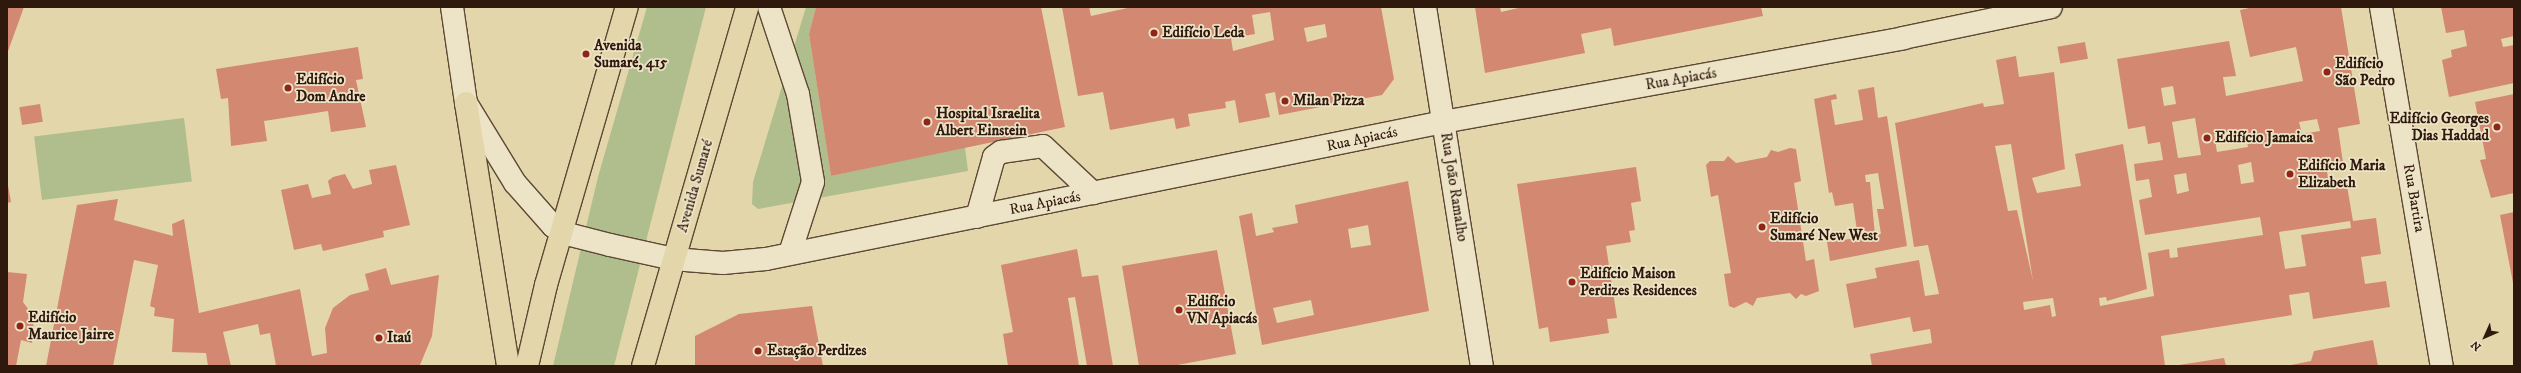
<!DOCTYPE html>
<html>
<head>
<meta charset="utf-8">
<style>
	body { margin:0 }
	#map { position:relative; width:2521px; height:373px; overflow:hidden; background:#e3d6aa; font-family:"IM FELL DW Pica",serif }
	div>[style] { position:absolute }
	.green>* { inset:0; background:#afbe8c; transform-origin:0 0 }
	.building>* { inset:0; background:#d38871; transform-origin:0 0 }
	.roads { filter:drop-shadow(1px 0 #5c4834) drop-shadow(-1px 0 #5c4834) drop-shadow(0 1px #5c4834) drop-shadow(0 -1px #5c4834) }
	.minor>* { height:22px; margin:-11px; padding:0 11px; transform-origin:11px; border-radius:11px; background:#ede4c8 }
	.major>* { height:22px; margin:-11px; padding:0 11px; transform-origin:11px; border-radius:11px; background:#e3d6aa }
	.dots>* { width:11px; height:11px; translate:-50% -50%; box-sizing:border-box; border:2px solid #ede4c8; border-radius:50% }
	span { translate:-50% -50%; white-space:nowrap; text-align:center; line-height:1.15; -webkit-text-stroke:3.5px #ede4c8; paint-order:stroke }
	.poi-label { font-size:15px; color:#2f190d; font-weight:700 }
	.left { translate:0 -50%; text-align:left }
	.right { translate:-100% -50%; text-align:right }
	.street-label { font-size:15px; color:#2f190d }
	.frame { position:absolute; inset:0; border:8px solid #2f190d; pointer-events:none }
	.north { position:absolute; left:2465px; top:317px; width:40px; height:40px; -webkit-text-stroke:3px #ede4c8; paint-order:stroke; rotate:225deg; font-size:11px; font-weight:700; line-height:16px; text-align:center; color:#2f190d }
	.north::after { content:''; display:block; margin:auto; width:14px; height:18px; background:#2f190d; clip-path:polygon(50% 0,100% 100%,50% 72%,0 100%) }
</style>
</head>
<body>
<div id="map">
	<div class="green">
		<div style="clip-path:polygon(647px 7px,706px 7px,614px 366px,553px 366px,598px 177px)"></div>
		<div style="clip-path:polygon(806px 7px,816px 7px,809px 34px,831px 176px,965px 147px,968px 171px,758px 209px,752px 204px,753px 182px)"></div>
		<div style="left:184px;top:118px;width:64px;height:151px;rotate:83deg"></div>
	</div>
	<div class="building">
		<div style="clip-path:polygon(7px 7px,24px 7px,7px 54px)"></div>
		<div style="clip-path:polygon(816px 7px,1041px 7px,1065px 127px,831px 176px,809px 34px)"></div>
		<div style="clip-path:polygon(evenodd,1062px 7px,1089px 7px,1091px 16px,1132px 7px,1381px 7px,1394px 79px,1382px 95px,1279px 115px,1275px 92px,1265px 94px,1270px 117px,1239px 123px,1235px 100px,1225px 102px,1226px 108px,1188px 114px,1190px 126px,1176px 129px,1174px 118px,1110px 130px,1103px 92px,1078px 96px,1062px 7px,1270px 12px,1274px 40px,1233px 51px,1231px 38px,1255px 34px,1252px 15px,1270px 12px,1062px 7px,1325px 24px,1327px 37px,1307px 42px,1304px 28px,1325px 24px)"></div>
		<div style="clip-path:polygon(1475px 7px,1500px 7px,1501px 12px,1523px 7px,1761px 7px,1763px 16px,1614px 46px,1611px 28px,1581px 34px,1585px 53px,1485px 73px)"></div>
		<div style="clip-path:polygon(evenodd,2254px 7px,2341px 7px,2360px 124px,2338px 128px,2343px 163px,2326px 166px,2330px 189px,2347px 186px,2353px 221px,2376px 218px,2381px 254px,2361px 257px,2365px 284px,2386px 281px,2390px 307px,2313px 319px,2309px 292px,2289px 295px,2292px 315px,2161px 336px,2165px 366px,1872px 366px,1870px 354px,1932px 343px,1930px 329px,1913px 332px,1910px 317px,1854px 328px,1846px 284px,1877px 278px,1875px 268px,1919px 260px,1925px 296px,1939px 294px,1928px 245px,1914px 247px,1895px 123px,1983px 103px,1984px 107px,2004px 104px,1996px 60px,2016px 56px,2019px 77px,2054px 72px,2065px 169px,2032px 178px,2037px 193px,2081px 186px,2075px 154px,2123px 144px,2147px 289px,2107px 301px,2106px 297px,2099px 298px,2100px 306px,2154px 296px,2148px 253px,2169px 249px,2170px 258px,2178px 257px,2177px 248px,2263px 235px,2260px 217px,2145px 235px,2139px 200px,2152px 197px,2149px 179px,2136px 181px,2134px 164px,2163px 160px,2160px 142px,2148px 144px,2145px 126px,2128px 129px,2117px 59px,2229px 41px,2236px 76px,2223px 77px,2226px 96px,2303px 81px,2296px 47px,2250px 57px,2240px 10px,2254px 7px,2173px 86px,2176px 104px,2164px 106px,2161px 88px,2173px 86px,2254px 7px,2195px 118px,2201px 155px,2178px 158px,2172px 122px,2195px 118px,2254px 7px,2317px 119px,2320px 131px,2302px 134px,2299px 122px,2317px 119px,2254px 7px,2245px 129px,2248px 147px,2217px 152px,2214px 134px,2245px 129px,2254px 7px,2011px 144px,2033px 281px,2017px 210px,2008px 211px,1995px 146px,2011px 144px,2254px 7px,2251px 162px,2254px 182px,2241px 184px,2238px 165px,2251px 162px,2254px 7px,2186px 173px,2189px 191px,2177px 194px,2174px 175px,2186px 173px,2254px 7px,2350px 221px,2351px 228px,2301px 235px,2306px 266px,2285px 269px,2279px 232px,2350px 221px,2254px 7px,2053px 298px,2056px 316px,2052px 317px,2050px 305px,2024px 310px,2023px 302px,2053px 298px)"></div>
		<div style="clip-path:polygon(2441px 7px,2514px 7px,2514px 36px,2501px 39px,2503px 47px,2514px 45px,2514px 83px,2449px 97px,2442px 60px,2452px 57px,2451px 50px,2467px 46px,2464px 30px,2446px 33px)"></div>
		<div style="left:2085px;top:42px;width:17px;height:28px;rotate:80deg"></div>
		<div style="clip-path:polygon(358px 47px,363px 79px,356px 80px,366px 127px,331px 132px,328px 111px,264px 121px,267px 141px,231px 146px,228px 98px,221px 99px,216px 69px)"></div>
		<div style="clip-path:polygon(evenodd,1874px 87px,1878px 118px,1887px 116px,1907px 246px,1830px 261px,1827px 242px,1858px 238px,1853px 203px,1835px 206px,1832px 192px,1829px 193px,1814px 99px,1836px 94px,1837px 99px,1831px 100px,1835px 125px,1863px 120px,1858px 90px,1874px 87px,1878px 173px,1884px 209px,1877px 209px,1881px 234px,1875px 235px,1870px 182px,1866px 182px,1865px 175px,1878px 173px)"></div>
		<div style="clip-path:polygon(2514px 94px,2514px 193px,2491px 198px,2480px 160px,2486px 159px,2475px 102px)"></div>
		<div style="left:40px;top:104px;width:18px;height:21px;rotate:81deg"></div>
		<div style="clip-path:polygon(1790px 148px,1796px 149px,1801px 181px,1794px 183px,1806px 261px,1814px 259px,1819px 291px,1806px 296px,1801px 294px,1796px 299px,1790px 293px,1757px 298px,1753px 306px,1746px 302px,1734px 308px,1729px 306px,1724px 274px,1731px 273px,1718px 195px,1711px 197px,1706px 165px,1710px 161px,1724px 161px,1728px 156px,1736px 163px,1767px 157px,1771px 150px,1778px 152px)"></div>
		<div style="clip-path:polygon(396px 165px,410px 225px,383px 231px,384px 237px,323px 251px,321px 244px,294px 250px,281px 190px,308px 184px,312px 198px,331px 194px,328px 181px,333px 177px,345px 174px,353px 189px,372px 184px,369px 170px)"></div>
		<div style="clip-path:polygon(1636px 167px,1641px 201px,1631px 203px,1635px 230px,1629px 231px,1631px 242px,1606px 246px,1617px 318px,1607px 319px,1609px 333px,1550px 342px,1548px 327px,1539px 329px,1517px 184px)"></div>
		<div style="clip-path:polygon(7px 180px,11px 202px,7px 203px)"></div>
		<div style="clip-path:polygon(evenodd,1408px 181px,1429px 311px,1262px 345px,1239px 216px,1252px 213px,1256px 236px,1274px 232px,1272px 228px,1298px 223px,1295px 205px,1408px 181px,1368px 225px,1371px 245px,1351px 248px,1348px 229px,1368px 225px,1408px 181px,1311px 300px,1314px 315px,1277px 323px,1273px 308px,1311px 300px)"></div>
		<div style="clip-path:polygon(118px 199px,114px 220px,173px 236px,172px 224px,184px 219px,199px 313px,300px 289px,312px 356px,327px 353px,325px 328px,333px 308px,350px 295px,369px 290px,365px 274px,386px 268px,391px 285px,439px 275px,432px 336px,420px 365px,276px 366px,270px 333px,260px 335px,258px 324px,223px 332px,231px 366px,208px 366px,206px 353px,172px 352px,174px 319px,154px 316px,155px 308px,150px 306px,158px 265px,134px 260px,113px 366px,46px 366px,77px 205px)"></div>
		<div style="clip-path:polygon(2514px 212px,2514px 283px,2513px 283px,2500px 215px)"></div>
		<div style="clip-path:polygon(1077px 249px,1082px 277px,1098px 275px,1113px 366px,1087px 366px,1075px 297px,1068px 298px,1079px 366px,1008px 366px,1003px 334px,1013px 332px,1001px 265px)"></div>
		<div style="clip-path:polygon(1217px 250px,1236px 354px,1172px 366px,1139px 366px,1122px 266px)"></div>
		<div style="clip-path:polygon(7px 272px,27px 274px,23px 302px,34px 317px,32px 343px,21px 340px,16px 366px,7px 366px)"></div>
		<div style="clip-path:polygon(812px 306px,823px 366px,695px 366px,695px 336px,739px 314px)"></div>
		<div style="clip-path:polygon(2373px 340px,2378px 366px,2286px 366px,2311px 361px,2314px 351px)"></div>
		<div style="clip-path:polygon(2224px 358px,2226px 366px,2179px 366px,2179px 365px)"></div>
	</div>
	<div class="roads">
		<div class="minor">
			<div style="left:452px;top:7px;width:97px;rotate:81.7deg"></div>
			<div style="left:466px;top:103px;width:94px;rotate:58.5deg"></div>
			<div style="left:515px;top:183px;width:57px;rotate:48.5deg"></div>
			<div style="left:553px;top:226px;width:16px;rotate:30deg"></div>
			<div style="left:567px;top:234px;width:44px;rotate:14.3deg"></div>
			<div style="left:610px;top:245px;width:65px;rotate:12.5deg"></div>
			<div style="left:673px;top:259px;width:50px;rotate:4.6deg"></div>
			<div style="left:723px;top:263px;width:43px;rotate:-5.3deg"></div>
			<div style="left:766px;top:259px;width:691px;rotate:-11.44deg"></div>
			<div style="left:1443px;top:122px;width:468px;rotate:-10.3deg"></div>
			<div style="left:1903px;top:38px;width:151px;rotate:-11.8deg"></div>
			<div style="left:769px;top:7px;width:92px;rotate:71.6deg"></div>
			<div style="left:798px;top:94px;width:89px;rotate:80.3deg"></div>
			<div style="left:813px;top:182px;width:75px;rotate:107.9deg"></div>
			<div style="left:1425px;top:7px;width:363px;rotate:81deg"></div>
			<div style="left:2381px;top:7px;width:364px;rotate:80.4deg"></div>
			<div style="left:977px;top:217px;width:62px;rotate:-74.2deg"></div>
			<div style="left:994px;top:157px;width:9px;rotate:-36deg"></div>
			<div style="left:1001px;top:152px;width:42px;rotate:-8.1deg"></div>
			<div style="left:1043px;top:146px;width:69px;rotate:43.2deg"></div>
		</div>
		<div class="major">
			<div style="left:466px;top:103px;width:266px;rotate:80.9deg"></div>
			<div style="left:527px;top:366px;width:83px;rotate:-76.8deg"></div>
			<div style="left:546px;top:285px;width:290px;rotate:-73.8deg"></div>
			<div style="left:643px;top:366px;width:374px;rotate:-73.8deg"></div>
		</div>
	</div>
	<div class="dots">
		<div style="left:1154px;top:33px;background:#8f2418"></div>
		<div style="left:586px;top:54px;background:#8f2418"></div>
		<div style="left:2327px;top:72px;background:#8f2418"></div>
		<div style="left:288px;top:88px;background:#8f2418"></div>
		<div style="left:1285px;top:101px;background:#8f2418"></div>
		<div style="left:927px;top:122px;background:#8f2418"></div>
		<div style="left:2497px;top:127px;background:#8f2418"></div>
		<div style="left:2207px;top:138px;background:#8f2418"></div>
		<div style="left:2290px;top:174px;background:#8f2418"></div>
		<div style="left:1762px;top:227px;background:#8f2418"></div>
		<div style="left:1572px;top:282px;background:#8f2418"></div>
		<div style="left:1179px;top:310px;background:#8f2418"></div>
		<div style="left:20px;top:326px;background:#8f2418"></div>
		<div style="left:379px;top:338px;background:#8f2418"></div>
		<div style="left:758px;top:351px;background:#8f2418"></div>
	</div>
	<div class="poi-label">
		<span class="left" style="left:1162px;top:33px">Edifício Leda</span>
		<span class="left" style="left:594px;top:54px">Avenida<br>Sumaré, 415</span>
		<span class="left" style="left:2335px;top:72px">Edifício<br>São Pedro</span>
		<span class="left" style="left:296px;top:88px">Edifício<br>Dom Andre</span>
		<span class="left" style="left:1293px;top:101px">Milan Pizza</span>
		<span class="left" style="left:936px;top:122px">Hospital Israelita<br>Albert Einstein</span>
		<span class="right" style="left:2489px;top:127px">Edifício Georges<br>Dias Haddad</span>
		<span class="left" style="left:2215px;top:138px">Edifício Jamaica</span>
		<span class="left" style="left:2298px;top:174px">Edifício Maria<br>Elizabeth</span>
		<span class="left" style="left:1770px;top:227px">Edifício<br>Sumaré New West</span>
		<span class="left" style="left:1580px;top:282px">Edifício Maison<br>Perdizes Residences</span>
		<span class="left" style="left:1187px;top:310px">Edifício<br>VN Apiacás</span>
		<span class="left" style="left:28px;top:326px">Edifício<br>Maurice Jairre</span>
		<span class="left" style="left:387px;top:338px">Itaú</span>
		<span class="left" style="left:767px;top:351px">Estação Perdizes</span>
	</div>
	<div class="street-label">
		<span style="left:1681px;top:79px;rotate:-10deg">Rua Apiacás</span>
		<span style="left:1362px;top:139px;rotate:-12deg">Rua Apiacás</span>
		<span style="left:695px;top:186px;rotate:-74deg">Avenida Sumaré</span>
		<span style="left:1454px;top:187px;rotate:81deg">Rua João Ramalho</span>
		<span style="left:2414px;top:198px;rotate:80deg">Rua Bartira</span>
		<span style="left:1045px;top:203px;rotate:-11deg">Rua Apiacás</span>
	</div>
	<div class="frame"></div>
	<div class="north">N</div>
</div>
</body>
</html>
